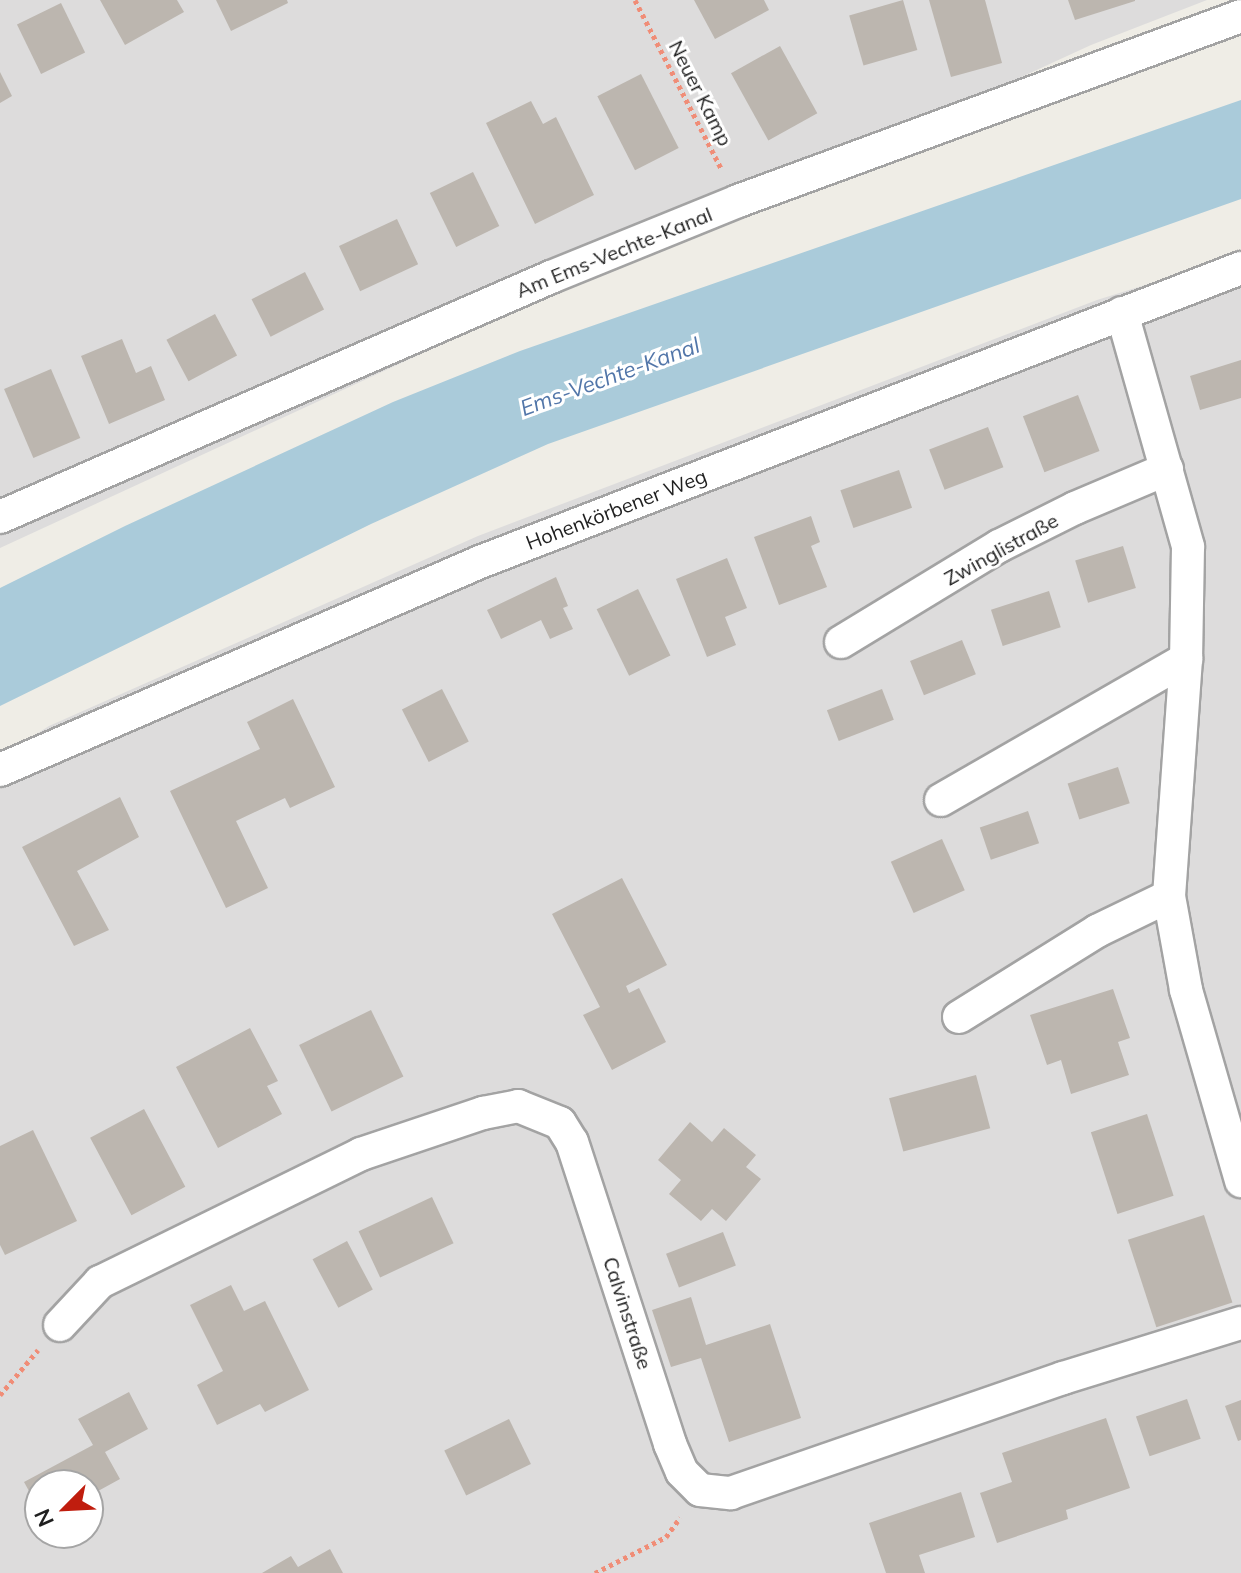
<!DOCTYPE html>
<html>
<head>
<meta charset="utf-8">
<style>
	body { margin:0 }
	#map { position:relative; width:1241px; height:1573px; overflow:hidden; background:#efede6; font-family:Mulish,sans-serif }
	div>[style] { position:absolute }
	.residential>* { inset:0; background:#dddcdc }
	.water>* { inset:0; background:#aacbda }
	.building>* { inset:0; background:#bcb6af; transform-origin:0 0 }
	.path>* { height:5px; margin-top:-2.5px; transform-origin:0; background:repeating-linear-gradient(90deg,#f08d77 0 4px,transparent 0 8px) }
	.roads { filter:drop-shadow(2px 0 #a3a3a3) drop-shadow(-2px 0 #a3a3a3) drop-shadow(0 2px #a3a3a3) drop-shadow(0 -2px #a3a3a3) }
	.street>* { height:32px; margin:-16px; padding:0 16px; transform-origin:16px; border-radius:16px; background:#fff }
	span { translate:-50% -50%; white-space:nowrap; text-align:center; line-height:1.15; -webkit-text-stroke:6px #fff; paint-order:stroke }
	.street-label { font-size:20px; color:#1f1f1f }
	.water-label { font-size:22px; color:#5276a9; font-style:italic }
	.north { position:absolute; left:24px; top:1469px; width:80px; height:80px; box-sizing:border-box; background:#fff; border:2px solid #a5a5a5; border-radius:50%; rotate:246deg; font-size:22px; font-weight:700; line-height:32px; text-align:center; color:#1f1f1f }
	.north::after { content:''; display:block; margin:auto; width:28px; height:36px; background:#c01d0e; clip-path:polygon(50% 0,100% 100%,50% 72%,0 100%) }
</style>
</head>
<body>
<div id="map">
	<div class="residential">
		<div style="clip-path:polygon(0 0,1207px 0,1091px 45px,0 548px)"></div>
		<div style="clip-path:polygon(evenodd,1241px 255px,1241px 1573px,0 1573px,0 757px,49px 726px,478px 536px,1097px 300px,1241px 255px,40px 1485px,88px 1485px,88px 1533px,40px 1533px,40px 1485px)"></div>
	</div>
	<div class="water">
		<div style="clip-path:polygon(1241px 100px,1241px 199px,548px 444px,371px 524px,0 706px,0 588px,125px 526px,393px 402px,520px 351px)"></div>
	</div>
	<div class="building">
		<div style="clip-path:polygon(100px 0,177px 0,184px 12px,125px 45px)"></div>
		<div style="clip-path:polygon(216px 0,287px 0,288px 3px,231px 31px)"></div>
		<div style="clip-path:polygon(694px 0,764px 0,769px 10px,715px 39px)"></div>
		<div style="left:903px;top:0;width:52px;height:56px;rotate:74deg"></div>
		<div style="clip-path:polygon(929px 0,985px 0,1002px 63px,951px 77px)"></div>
		<div style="clip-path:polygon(1068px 0,1135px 0,1135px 1px,1075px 20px)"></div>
		<div style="left:61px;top:3px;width:55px;height:49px;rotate:64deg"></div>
		<div style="left:780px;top:46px;width:77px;height:56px;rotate:61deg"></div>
		<div style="clip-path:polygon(0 72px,12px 96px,0 103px)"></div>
		<div style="left:641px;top:74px;width:83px;height:49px;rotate:63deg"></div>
		<div style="clip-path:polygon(531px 101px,543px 124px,556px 117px,594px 195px,535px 224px,486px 123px)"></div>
		<div style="left:473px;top:172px;width:60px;height:48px;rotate:64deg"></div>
		<div style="left:397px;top:219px;width:50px;height:64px;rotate:65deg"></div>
		<div style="left:305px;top:272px;width:42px;height:60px;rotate:63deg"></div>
		<div style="left:215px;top:314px;width:47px;height:55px;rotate:62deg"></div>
		<div style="clip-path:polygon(122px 339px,136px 373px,151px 366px,165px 400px,109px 424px,81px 356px)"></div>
		<div style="clip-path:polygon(1241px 360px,1241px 398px,1200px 410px,1190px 376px)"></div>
		<div style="left:51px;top:369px;width:75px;height:51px;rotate:67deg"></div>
		<div style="left:1078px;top:395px;width:60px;height:59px;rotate:69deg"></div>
		<div style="left:988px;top:427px;width:43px;height:63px;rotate:69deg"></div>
		<div style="left:899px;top:470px;width:40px;height:62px;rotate:71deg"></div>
		<div style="clip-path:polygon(811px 516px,820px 542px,811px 546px,827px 587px,779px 605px,754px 537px)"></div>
		<div style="left:1123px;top:546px;width:44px;height:50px;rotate:73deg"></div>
		<div style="clip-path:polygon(727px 558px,747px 608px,725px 617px,736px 645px,707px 657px,676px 579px)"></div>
		<div style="clip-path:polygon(556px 577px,568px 606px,563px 608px,573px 629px,550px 639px,541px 620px,501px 639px,487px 610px)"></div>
		<div style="left:638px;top:589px;width:74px;height:46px;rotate:64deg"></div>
		<div style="left:1049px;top:591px;width:38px;height:61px;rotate:72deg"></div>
		<div style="left:962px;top:640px;width:37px;height:56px;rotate:68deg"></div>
		<div style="left:442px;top:689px;width:59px;height:45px;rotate:63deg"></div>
		<div style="left:882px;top:689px;width:33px;height:59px;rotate:69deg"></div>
		<div style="clip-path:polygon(293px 699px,335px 787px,290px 808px,285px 798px,236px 821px,268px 888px,226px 908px,170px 791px,260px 749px,247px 722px)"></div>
		<div style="left:1118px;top:767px;width:38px;height:53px;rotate:72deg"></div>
		<div style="clip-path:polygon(120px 797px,139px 837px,77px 871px,109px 930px,74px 946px,22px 847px)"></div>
		<div style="left:1028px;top:811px;width:34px;height:51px;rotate:71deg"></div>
		<div style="left:942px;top:839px;width:56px;height:56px;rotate:66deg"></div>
		<div style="clip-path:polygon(622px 878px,667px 965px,626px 986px,629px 993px,639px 988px,666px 1042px,612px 1070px,583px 1015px,600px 1007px,552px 914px)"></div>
		<div style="clip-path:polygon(1113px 989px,1130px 1038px,1118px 1042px,1129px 1075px,1071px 1094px,1061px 1060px,1047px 1065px,1030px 1015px)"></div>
		<div style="left:371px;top:1010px;width:74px;height:80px;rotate:64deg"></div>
		<div style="clip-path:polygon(250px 1028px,278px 1081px,267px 1086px,282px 1114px,218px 1148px,176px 1067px)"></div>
		<div style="left:976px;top:1075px;width:55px;height:90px;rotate:75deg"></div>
		<div style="left:144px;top:1109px;width:88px;height:61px;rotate:62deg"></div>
		<div style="left:1147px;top:1114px;width:86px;height:59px;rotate:72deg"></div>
		<div style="clip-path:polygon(690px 1122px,712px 1142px,724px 1128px,756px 1155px,746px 1167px,761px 1179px,726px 1221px,712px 1209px,701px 1221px,669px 1194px,681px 1180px,658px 1160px)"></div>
		<div style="clip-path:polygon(33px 1130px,77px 1221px,5px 1255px,0 1245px,0 1146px)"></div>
		<div style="left:432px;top:1197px;width:51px;height:81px;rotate:65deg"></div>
		<div style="left:1204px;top:1215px;width:92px;height:80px;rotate:72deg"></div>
		<div style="left:723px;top:1232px;width:36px;height:61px;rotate:69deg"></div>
		<div style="left:347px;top:1241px;width:55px;height:39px;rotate:62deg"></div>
		<div style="clip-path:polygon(231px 1285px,244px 1311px,265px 1301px,309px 1390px,265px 1412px,260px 1404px,217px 1425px,197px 1385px,223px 1371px,190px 1305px)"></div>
		<div style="clip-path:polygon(691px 1297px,706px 1345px,770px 1324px,801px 1418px,729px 1442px,701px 1358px,671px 1367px,652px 1310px)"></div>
		<div style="clip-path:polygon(129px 1392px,148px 1429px,105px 1452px,120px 1479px,89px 1496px,100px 1517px,88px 1523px,88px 1485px,40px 1485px,40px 1511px,24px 1482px,93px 1445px,78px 1419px)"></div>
		<div style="left:1187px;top:1399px;width:42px;height:54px;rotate:71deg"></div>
		<div style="clip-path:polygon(1241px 1400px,1241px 1440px,1238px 1441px,1225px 1406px)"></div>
		<div style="clip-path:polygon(1106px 1418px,1130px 1488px,1066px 1510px,1068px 1519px,997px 1543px,980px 1493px,1012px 1482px,1002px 1453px)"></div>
		<div style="left:509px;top:1419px;width:50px;height:72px;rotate:64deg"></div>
		<div style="clip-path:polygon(961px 1492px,975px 1537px,919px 1555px,925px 1573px,886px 1573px,869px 1523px)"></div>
		<div style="clip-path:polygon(330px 1549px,343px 1573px,262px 1573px,291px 1556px,298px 1567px)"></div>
	</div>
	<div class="path">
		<div style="left:635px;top:0;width:191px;rotate:62.9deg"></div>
		<div style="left:0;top:1395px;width:59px;rotate:-49.8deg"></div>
		<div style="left:595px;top:1573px;width:80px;rotate:-26.9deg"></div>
		<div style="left:666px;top:1537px;width:24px;rotate:-54deg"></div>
	</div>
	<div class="roads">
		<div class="street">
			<div style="left:1122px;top:313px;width:243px;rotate:74.2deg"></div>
			<div style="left:1188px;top:547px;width:112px;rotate:91deg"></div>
			<div style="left:1186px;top:659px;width:238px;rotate:94.1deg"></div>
			<div style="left:1169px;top:896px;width:96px;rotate:79.7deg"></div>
			<div style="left:1186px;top:990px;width:199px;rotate:73.9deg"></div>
			<div style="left:0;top:517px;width:601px;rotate:-23.54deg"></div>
			<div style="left:551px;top:277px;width:202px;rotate:-22.1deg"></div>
			<div style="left:738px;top:201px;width:536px;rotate:-20.19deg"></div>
			<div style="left:841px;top:642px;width:185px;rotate:-31.3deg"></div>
			<div style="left:999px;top:546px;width:85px;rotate:-26.6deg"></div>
			<div style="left:1075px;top:508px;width:100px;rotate:-23deg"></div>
			<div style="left:0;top:770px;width:523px;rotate:-23.43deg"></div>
			<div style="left:480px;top:562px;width:816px;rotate:-21.12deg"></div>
			<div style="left:941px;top:800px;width:283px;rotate:-29.9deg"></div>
			<div style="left:959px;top:1017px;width:163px;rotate:-31.9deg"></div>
			<div style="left:1097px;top:931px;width:80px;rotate:-25.9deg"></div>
			<div style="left:60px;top:1325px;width:59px;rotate:-47.1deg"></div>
			<div style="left:100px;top:1282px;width:291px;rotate:-26.1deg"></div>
			<div style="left:361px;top:1154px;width:129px;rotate:-18.6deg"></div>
			<div style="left:483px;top:1113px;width:36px;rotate:-11deg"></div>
			<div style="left:518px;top:1106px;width:45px;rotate:22deg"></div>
			<div style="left:560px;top:1123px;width:22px;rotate:58deg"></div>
			<div style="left:572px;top:1142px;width:318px;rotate:72deg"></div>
			<div style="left:670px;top:1444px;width:30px;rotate:67deg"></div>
			<div style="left:682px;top:1472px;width:25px;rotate:45deg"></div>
			<div style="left:700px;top:1490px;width:31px;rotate:6deg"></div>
			<div style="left:731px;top:1493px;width:351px;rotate:-19.1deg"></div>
			<div style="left:1063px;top:1378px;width:186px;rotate:-17.2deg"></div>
		</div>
	</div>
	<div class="street-label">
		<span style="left:701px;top:93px;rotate:63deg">Neuer Kamp</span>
		<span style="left:614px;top:252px;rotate:-22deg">Am Ems-Vechte-Kanal</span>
		<span style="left:616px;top:509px;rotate:-21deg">Hohenkörbener Weg</span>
		<span style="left:1001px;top:549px;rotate:-29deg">Zwinglistraße</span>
		<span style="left:628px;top:1313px;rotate:72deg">Calvinstraße</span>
	</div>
	<div class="water-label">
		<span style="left:610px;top:377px;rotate:-20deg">Ems-Vechte-Kanal</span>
	</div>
	<div class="north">N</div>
</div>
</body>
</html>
